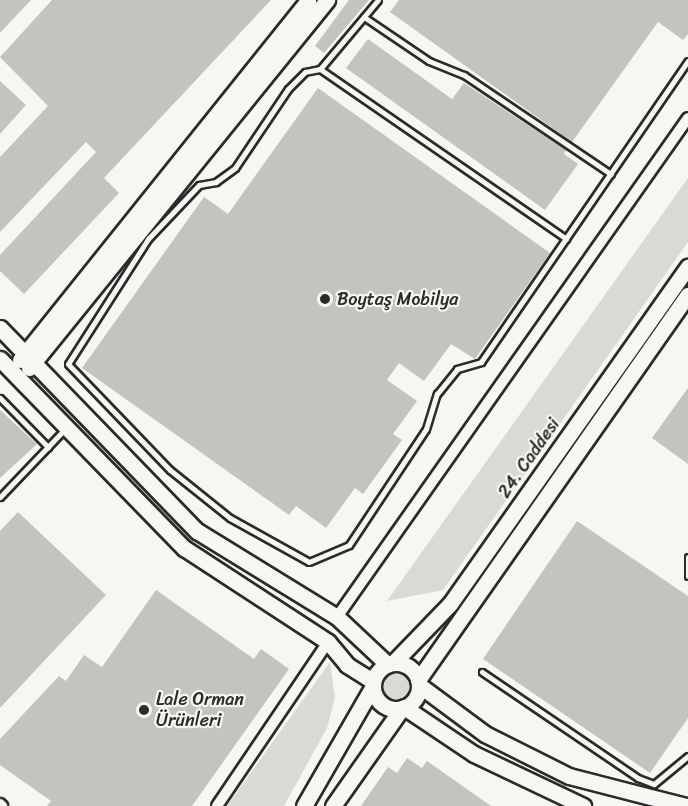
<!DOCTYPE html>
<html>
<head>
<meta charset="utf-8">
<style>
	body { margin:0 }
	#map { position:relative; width:688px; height:806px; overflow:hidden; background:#f6f6f2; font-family:Sriracha,sans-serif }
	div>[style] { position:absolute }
	.green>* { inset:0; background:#d9d9d5 }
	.round { border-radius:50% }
	.building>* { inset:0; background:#c3c3c0 }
	.roads { filter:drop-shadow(2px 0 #2b2b2b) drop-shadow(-2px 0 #2b2b2b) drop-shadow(0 2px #2b2b2b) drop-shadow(0 -2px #2b2b2b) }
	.lane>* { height:5px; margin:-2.5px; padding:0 2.5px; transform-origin:2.5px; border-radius:2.5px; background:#f6f6f2 }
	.street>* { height:10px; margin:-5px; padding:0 5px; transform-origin:5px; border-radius:5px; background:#f6f6f2 }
	.secondary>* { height:15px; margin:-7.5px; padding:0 7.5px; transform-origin:7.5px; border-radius:7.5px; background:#f6f6f2 }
	.secondary>.ring { margin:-7.5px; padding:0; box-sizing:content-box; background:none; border:15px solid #f6f6f2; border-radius:50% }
	.dots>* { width:16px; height:16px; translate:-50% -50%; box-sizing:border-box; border:3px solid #f6f6f2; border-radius:50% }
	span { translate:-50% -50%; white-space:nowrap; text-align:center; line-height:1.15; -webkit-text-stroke:4.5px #f6f6f2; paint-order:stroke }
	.poi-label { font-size:18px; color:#2b2b2b }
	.left { translate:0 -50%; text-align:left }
	.street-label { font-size:18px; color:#2b2b2b }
</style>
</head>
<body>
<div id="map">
	<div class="green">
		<div style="clip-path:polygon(688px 178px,688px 242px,443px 590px,387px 601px)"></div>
		<div style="clip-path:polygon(330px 662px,335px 698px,327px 728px,284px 806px,227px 806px)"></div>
		<div class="round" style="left:380px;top:670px;width:32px;height:32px"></div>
	</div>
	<div class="building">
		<div style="clip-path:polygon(0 0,31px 0,0 33px)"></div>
		<div style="clip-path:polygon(52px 0,271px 0,104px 178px,119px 193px,24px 294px,0 271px,0 255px,96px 152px,86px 142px,0 232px,0 157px,48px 106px,0 57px)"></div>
		<div style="clip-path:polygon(349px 0,369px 0,324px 53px,315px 46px)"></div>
		<div style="clip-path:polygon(399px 0,688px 0,688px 34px,683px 40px,658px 22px,572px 142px,390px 12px)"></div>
		<div style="clip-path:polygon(368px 39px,452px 99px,464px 83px,566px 150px,564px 154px,578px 164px,545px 210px,346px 68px)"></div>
		<div style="clip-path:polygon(0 81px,26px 105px,0 134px)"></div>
		<div style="clip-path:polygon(318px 88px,550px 253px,475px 359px,451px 344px,424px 381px,399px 363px,387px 380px,417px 401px,393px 434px,402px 440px,363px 494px,355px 488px,326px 528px,296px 506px,289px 515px,82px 368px,204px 197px,228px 214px)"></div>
		<div style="clip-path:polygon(688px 388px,688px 464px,652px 438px)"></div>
		<div style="clip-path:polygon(0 410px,37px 444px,0 478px)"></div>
		<div style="clip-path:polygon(18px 512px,106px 595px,0 708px,0 531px)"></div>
		<div style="clip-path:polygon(577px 521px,688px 596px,688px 718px,650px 773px,483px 659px)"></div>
		<div style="clip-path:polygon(156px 590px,254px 659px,261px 649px,289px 669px,192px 806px,47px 806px,51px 801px,0 765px,0 739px,59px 676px,66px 681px,84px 655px,102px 667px)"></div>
		<div style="clip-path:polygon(407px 758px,422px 768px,427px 761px,491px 806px,361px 806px,388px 767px,397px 773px)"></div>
	</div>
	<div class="roads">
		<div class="lane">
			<div style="left:378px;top:0;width:90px;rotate:130deg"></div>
			<div style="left:320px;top:69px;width:15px;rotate:169deg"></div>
			<div style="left:305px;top:72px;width:24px;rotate:135deg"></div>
			<div style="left:288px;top:89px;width:95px;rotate:123.9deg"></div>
			<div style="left:235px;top:168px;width:24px;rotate:144deg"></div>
			<div style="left:216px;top:182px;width:17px;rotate:170deg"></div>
			<div style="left:199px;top:185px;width:74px;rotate:133.4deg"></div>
			<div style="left:148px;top:239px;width:148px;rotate:122.6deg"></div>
			<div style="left:68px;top:364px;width:147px;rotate:46.1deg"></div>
			<div style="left:170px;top:470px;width:77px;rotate:38.7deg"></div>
			<div style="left:230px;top:518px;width:90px;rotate:29.1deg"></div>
			<div style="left:309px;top:562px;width:43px;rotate:-23deg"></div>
			<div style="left:349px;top:545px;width:139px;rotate:-56.4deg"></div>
			<div style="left:426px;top:429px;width:37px;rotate:-73deg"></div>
			<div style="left:437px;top:394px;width:32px;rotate:-51deg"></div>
			<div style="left:457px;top:369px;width:25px;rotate:-16deg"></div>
			<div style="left:481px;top:362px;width:365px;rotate:-55.5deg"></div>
			<div style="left:364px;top:17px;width:78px;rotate:34.1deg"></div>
			<div style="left:429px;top:61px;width:38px;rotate:22deg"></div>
			<div style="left:464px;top:75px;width:177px;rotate:34deg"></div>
			<div style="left:320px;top:69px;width:299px;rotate:34.6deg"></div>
			<div style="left:0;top:398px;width:69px;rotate:45.6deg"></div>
			<div style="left:0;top:497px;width:95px;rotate:-46.3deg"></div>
			<div style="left:688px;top:557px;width:19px;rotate:90deg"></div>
			<div style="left:482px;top:672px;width:189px;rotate:34.2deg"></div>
			<div style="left:638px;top:778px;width:17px;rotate:21deg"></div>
			<div style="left:654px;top:784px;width:44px;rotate:-39.5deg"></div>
		</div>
		<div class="street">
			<div style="left:337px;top:617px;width:610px;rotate:-54.88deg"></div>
			<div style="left:0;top:804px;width:3px;rotate:45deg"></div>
			<div style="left:217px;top:806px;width:198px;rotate:-55.9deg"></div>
		</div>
		<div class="secondary">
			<div style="left:0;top:328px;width:283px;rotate:45.9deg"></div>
			<div style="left:197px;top:531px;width:164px;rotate:31.6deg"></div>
			<div style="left:337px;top:617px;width:69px;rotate:43.2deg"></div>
			<div style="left:0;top:359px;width:264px;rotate:45.8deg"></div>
			<div style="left:184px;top:548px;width:172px;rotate:33.1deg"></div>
			<div style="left:328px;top:642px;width:30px;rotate:50deg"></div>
			<div style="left:347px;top:665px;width:31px;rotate:32deg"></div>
			<div style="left:20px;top:360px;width:461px;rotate:-51.3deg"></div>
			<div style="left:29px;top:368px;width:474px;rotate:-51deg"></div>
			<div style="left:393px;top:663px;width:82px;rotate:-46deg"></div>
			<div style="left:450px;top:604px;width:413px;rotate:-54.8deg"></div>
			<div class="ring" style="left:373px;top:663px;width:31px;height:31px"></div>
			<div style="left:418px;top:680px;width:470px;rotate:-55deg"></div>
			<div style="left:419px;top:685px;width:82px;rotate:36.6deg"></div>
			<div style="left:485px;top:734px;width:94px;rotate:26.6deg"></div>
			<div style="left:569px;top:776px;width:121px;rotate:14.4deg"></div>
			<div style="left:404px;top:707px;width:84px;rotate:33.9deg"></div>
			<div style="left:474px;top:754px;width:121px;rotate:25.5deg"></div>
			<div style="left:304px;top:806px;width:138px;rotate:-60.1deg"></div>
			<div style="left:333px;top:806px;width:120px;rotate:-54.9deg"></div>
		</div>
	</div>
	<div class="dots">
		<div style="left:325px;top:299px;background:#2b2b2b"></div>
		<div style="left:144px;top:710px;background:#2b2b2b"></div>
	</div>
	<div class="poi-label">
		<span class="left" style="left:337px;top:299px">Boytaş Mobilya</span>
		<span class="left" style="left:156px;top:710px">Lale Orman<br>Ürünleri</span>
	</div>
	<div class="street-label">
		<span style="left:529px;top:458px;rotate:-55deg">24. Caddesi</span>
	</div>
</div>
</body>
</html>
